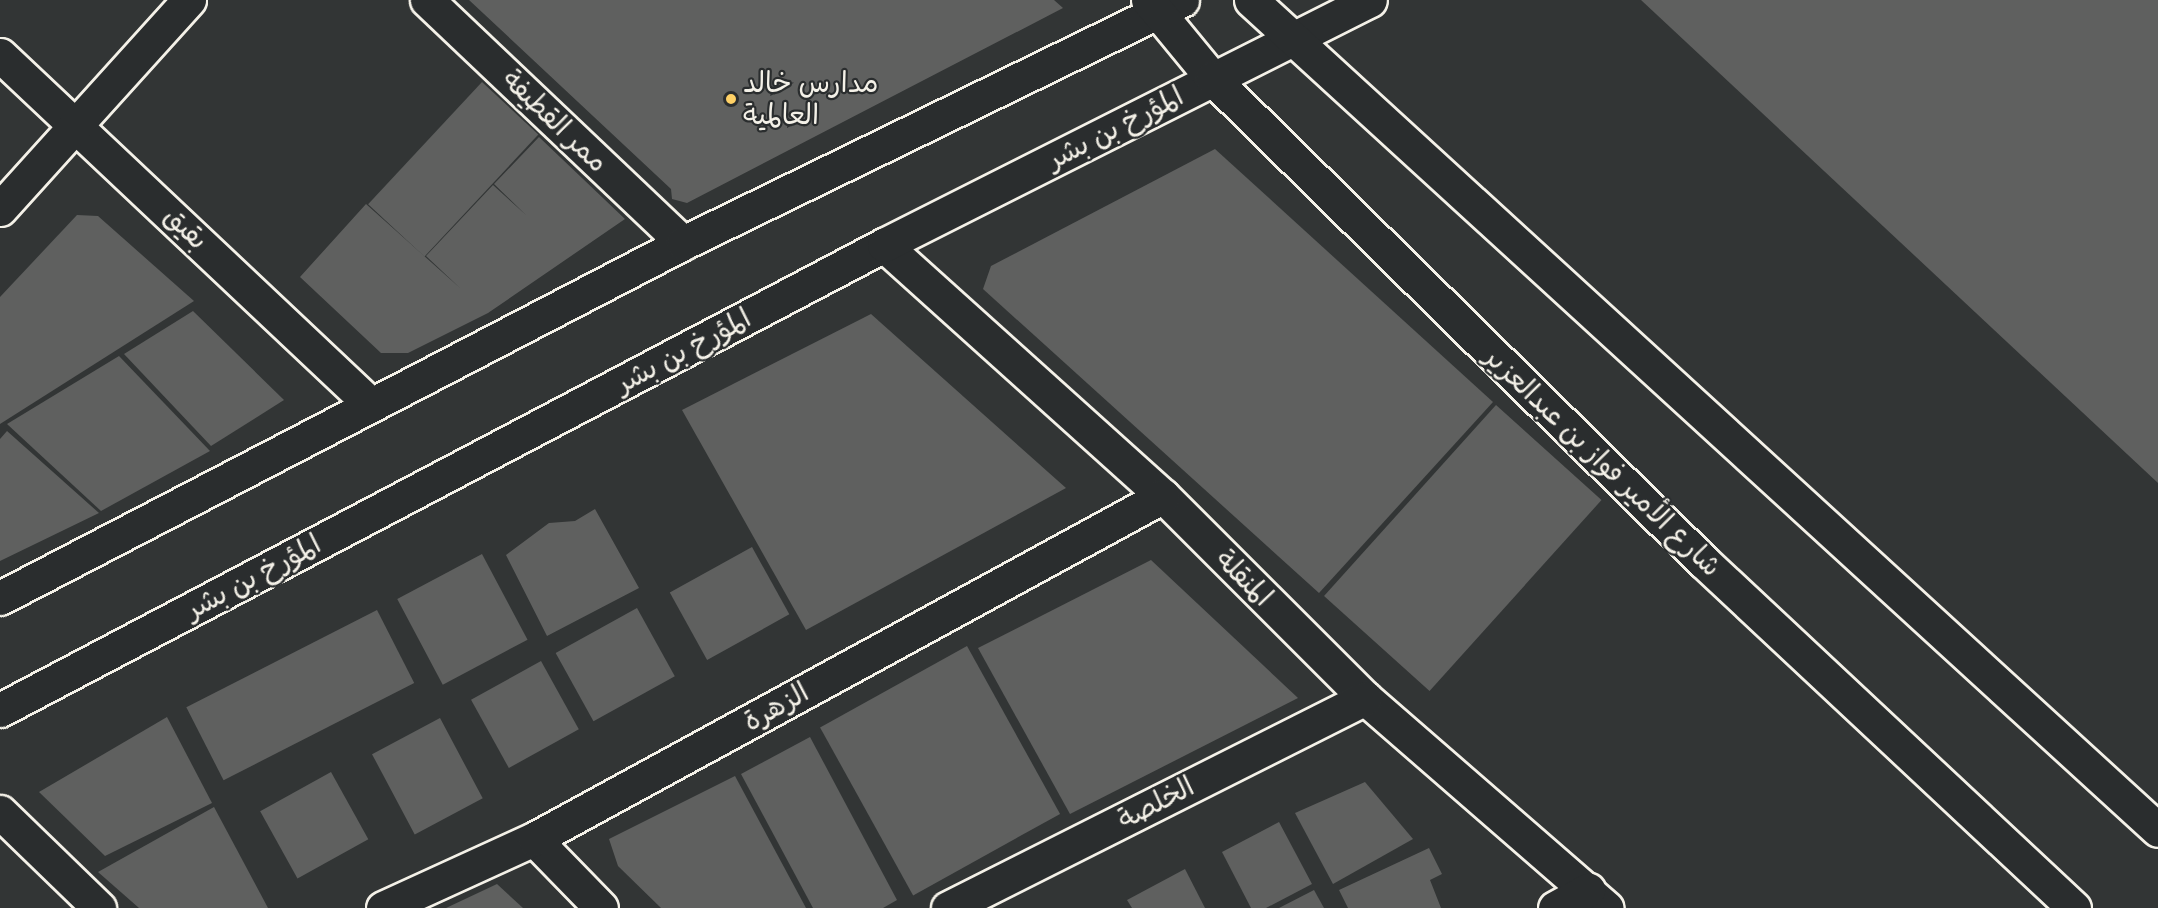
<!DOCTYPE html>
<html>
<head>
<meta charset="utf-8">
<style>
	body { margin:0 }
	#map { position:relative; width:2158px; height:908px; overflow:hidden; background:#323535; font-family:Caveat,"Playpen Sans Arabic",sans-serif }
	div>[style] { position:absolute }
	.building>* { inset:0; background:#5f605f; transform-origin:0 0 }
	.roads { filter:drop-shadow(2px 0 #f4f1e8) drop-shadow(-2px 0 #f4f1e8) drop-shadow(0 2px #f4f1e8) drop-shadow(0 -2px #f4f1e8) }
	.minor>* { height:33px; margin:-16.5px; padding:0 16.5px; transform-origin:16.5px; border-radius:16.5px; background:#2a2d2e }
	.tertiary>* { height:33px; margin:-16.5px; padding:0 16.5px; transform-origin:16.5px; border-radius:16.5px; background:#2a2d2e }
	.secondary>* { height:33px; margin:-16.5px; padding:0 16.5px; transform-origin:16.5px; border-radius:16.5px; background:#2a2d2e }
	.dots>* { width:16px; height:16px; translate:-50% -50%; box-sizing:border-box; border:3px solid #2a2d2e; border-radius:50% }
	span { translate:-50% -50%; white-space:nowrap; text-align:center; line-height:1.15; -webkit-text-stroke:4.5px #2a2d2e; paint-order:stroke }
	.poi-label { font-size:28px; color:#f4f1e8 }
	.left { translate:0 -50%; text-align:left }
	.street-label { font-size:28px; color:#f4f1e8 }
</style>
</head>
<body>
<div id="map">
	<div class="building">
		<div style="clip-path:polygon(469px 0,1054px 0,1063px 8px,687px 203px,672px 199px,671px 189px)"></div>
		<div style="clip-path:polygon(1641px 0,2158px 0,2158px 483px)"></div>
		<div style="left:482px;top:82px;width:77px;height:167px;rotate:43deg"></div>
		<div style="clip-path:polygon(539px 137px,625px 219px,488px 313px,408px 353px,381px 353px,300px 277px,366px 204px,460px 288px,426px 256px,493px 185px,526px 215px,494px 184px)"></div>
		<div style="clip-path:polygon(1215px 149px,1493px 402px,1319px 593px,983px 289px,991px 266px)"></div>
		<div style="clip-path:polygon(77px 215px,98px 216px,194px 301px,0 424px,0 297px)"></div>
		<div style="clip-path:polygon(193px 311px,284px 400px,211px 446px,124px 354px)"></div>
		<div style="clip-path:polygon(871px 314px,1066px 488px,806px 630px,682px 410px)"></div>
		<div style="clip-path:polygon(119px 356px,210px 451px,101px 511px,7px 424px)"></div>
		<div style="left:1496px;top:405px;width:142px;height:257px;rotate:42deg"></div>
		<div style="clip-path:polygon(7px 431px,99px 513px,0 561px,0 439px)"></div>
		<div style="clip-path:polygon(595px 509px,639px 588px,547px 636px,506px 555px,549px 523px,575px 521px)"></div>
		<div style="left:752px;top:547px;width:77px;height:94px;rotate:61deg"></div>
		<div style="left:482px;top:554px;width:97px;height:96px;rotate:62deg"></div>
		<div style="clip-path:polygon(1151px 560px,1298px 698px,1070px 814px,978px 648px)"></div>
		<div style="left:637px;top:608px;width:78px;height:93px;rotate:61deg"></div>
		<div style="left:377px;top:610px;width:82px;height:214px;rotate:63deg"></div>
		<div style="left:967px;top:646px;width:192px;height:168px;rotate:61deg"></div>
		<div style="left:541px;top:661px;width:78px;height:80px;rotate:61deg"></div>
		<div style="clip-path:polygon(167px 717px,212px 803px,105px 856px,39px 792px)"></div>
		<div style="left:440px;top:718px;width:91px;height:77px;rotate:62deg"></div>
		<div style="clip-path:polygon(810px 737px,897px 900px,883px 908px,813px 908px,741px 774px)"></div>
		<div style="left:331px;top:772px;width:77px;height:81px;rotate:61deg"></div>
		<div style="clip-path:polygon(735px 776px,806px 908px,661px 908px,618px 866px,609px 839px)"></div>
		<div style="clip-path:polygon(1365px 782px,1413px 839px,1333px 884px,1295px 813px)"></div>
		<div style="clip-path:polygon(214px 807px,268px 908px,139px 908px,98px 872px)"></div>
		<div style="clip-path:polygon(1279px 822px,1312px 884px,1266px 908px,1251px 908px,1222px 852px)"></div>
		<div style="clip-path:polygon(1429px 848px,1442px 874px,1430px 880px,1441px 908px,1348px 908px,1339px 890px)"></div>
		<div style="clip-path:polygon(1185px 869px,1205px 908px,1132px 908px,1127px 900px)"></div>
		<div style="clip-path:polygon(497px 884px,523px 908px,446px 908px)"></div>
		<div style="clip-path:polygon(1314px 890px,1324px 908px,1279px 908px)"></div>
	</div>
	<div class="roads">
		<div class="minor">
			<div style="left:427px;top:0;width:353px;rotate:43.5deg"></div>
			<div style="left:0;top:55px;width:507px;rotate:43.32deg"></div>
			<div style="left:0;top:209px;width:282px;rotate:-47.9deg"></div>
			<div style="left:884px;top:245px;width:375px;rotate:42deg"></div>
			<div style="left:1163px;top:496px;width:286px;rotate:45deg"></div>
			<div style="left:1365px;top:698px;width:320px;rotate:41deg"></div>
			<div style="left:534px;top:839px;width:96px;rotate:45.8deg"></div>
			<div style="left:383px;top:908px;width:166px;rotate:-24.6deg"></div>
			<div style="left:534px;top:839px;width:716px;rotate:-28.6deg"></div>
			<div style="left:948px;top:908px;width:467px;rotate:-26.7deg"></div>
			<div style="left:1555px;top:908px;width:38px;rotate:-29deg"></div>
		</div>
		<div class="tertiary">
			<div style="left:0;top:598px;width:770px;rotate:-27.46deg"></div>
			<div style="left:683px;top:243px;width:555px;rotate:-25.96deg"></div>
			<div style="left:0;top:710px;width:999px;rotate:-27.75deg"></div>
			<div style="left:884px;top:245px;width:544px;rotate:-26.75deg"></div>
			<div style="left:0;top:812px;width:138px;rotate:44.1deg"></div>
		</div>
		<div class="secondary">
			<div style="left:1148px;top:0;width:101px;rotate:50.6deg"></div>
			<div style="left:1212px;top:78px;width:689px;rotate:44.53deg"></div>
			<div style="left:1703px;top:561px;width:508px;rotate:43.09deg"></div>
			<div style="left:1251px;top:0;width:1229px;rotate:42.46deg"></div>
		</div>
	</div>
	<div class="dots">
		<div style="left:731px;top:99px;background:#ffd166"></div>
	</div>
	<div class="poi-label">
		<span class="left" style="left:743px;top:99px">مدارس خالد<br>العالمية</span>
	</div>
	<div class="street-label">
		<span style="left:555px;top:121px;rotate:44deg">ممر القطيفة</span>
		<span style="left:1115px;top:128px;rotate:-27deg">المؤرخ بن بشر</span>
		<span style="left:186px;top:228px;rotate:44deg">بقيق</span>
		<span style="left:683px;top:351px;rotate:-28deg">المؤرخ بن بشر</span>
		<span style="left:1603px;top:462px;rotate:44deg">شارع الأمير فواز بن عبدالعزير</span>
		<span style="left:253px;top:577px;rotate:-28deg">المؤرخ بن بشر</span>
		<span style="left:1244px;top:578px;rotate:45deg">المنقلة</span>
		<span style="left:776px;top:707px;rotate:-29deg">الزهرة</span>
		<span style="left:1156px;top:803px;rotate:-27deg">الخلصة</span>
	</div>
</div>
</body>
</html>
